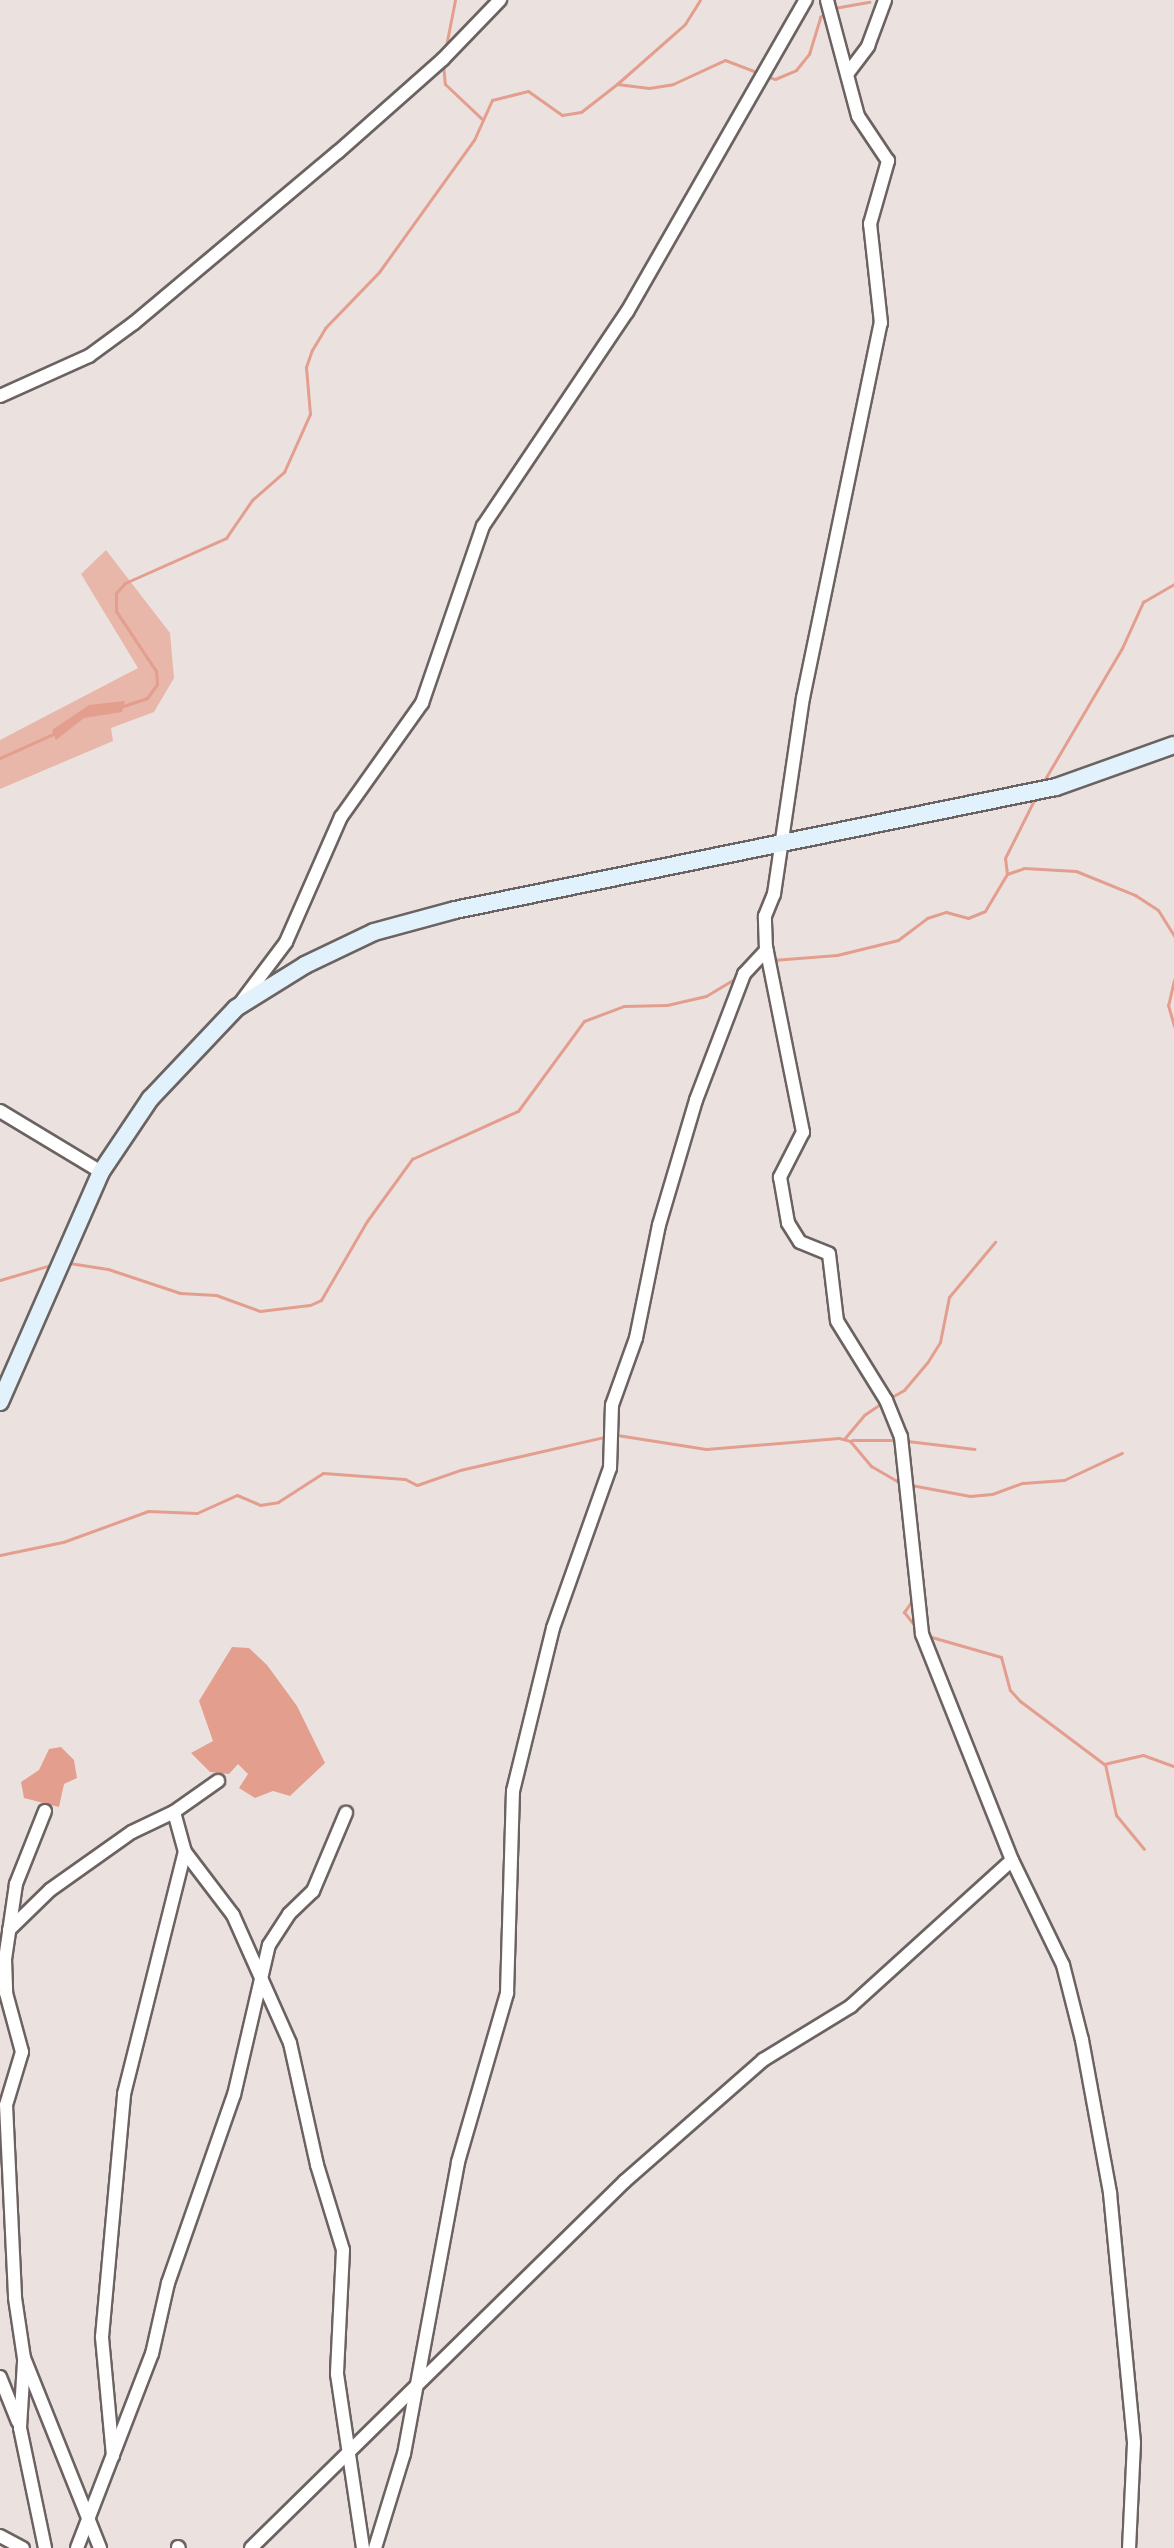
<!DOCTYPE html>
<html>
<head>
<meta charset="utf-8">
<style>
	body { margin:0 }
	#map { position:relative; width:1174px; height:2548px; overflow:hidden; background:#ebe2e0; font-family:"Alegreya Sans",sans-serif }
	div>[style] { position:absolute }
	.green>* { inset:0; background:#e9b6aa }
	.water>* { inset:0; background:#e39e8e }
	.stream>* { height:3px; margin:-1.5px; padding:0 1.5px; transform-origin:1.5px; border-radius:1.5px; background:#e39e8e }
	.roads { filter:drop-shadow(2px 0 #6b6361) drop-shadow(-2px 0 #6b6361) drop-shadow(0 2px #6b6361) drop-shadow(0 -2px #6b6361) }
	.street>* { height:12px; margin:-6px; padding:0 6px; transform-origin:6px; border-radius:6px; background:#fff }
	.secondary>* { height:16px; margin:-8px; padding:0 8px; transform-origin:8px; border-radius:8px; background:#e2f2fd }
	span { translate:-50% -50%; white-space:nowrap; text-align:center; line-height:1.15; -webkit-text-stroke:8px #fff; paint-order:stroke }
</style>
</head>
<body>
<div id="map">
	<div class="green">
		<div style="clip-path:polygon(106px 550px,170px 633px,174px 678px,154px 712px,111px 728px,113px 741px,0 789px,0 740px,138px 668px,81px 574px)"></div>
	</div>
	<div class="water">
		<div style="clip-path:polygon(125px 701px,122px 712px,84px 718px,56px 740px,52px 730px,89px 705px)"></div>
		<div style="clip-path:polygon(232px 1647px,249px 1648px,267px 1665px,297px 1706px,325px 1763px,290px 1796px,273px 1791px,255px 1798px,239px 1788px,248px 1774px,238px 1764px,229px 1774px,210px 1772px,191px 1753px,213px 1741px,199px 1701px)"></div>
		<div style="clip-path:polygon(61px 1747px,74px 1760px,77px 1778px,64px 1784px,59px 1807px,24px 1798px,21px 1782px,39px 1770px,49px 1749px)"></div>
	</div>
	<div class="stream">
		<div style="left:834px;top:8px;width:36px;rotate:-10deg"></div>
		<div style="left:445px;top:51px;width:52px;rotate:-78.9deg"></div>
		<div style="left:443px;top:63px;width:21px;rotate:85deg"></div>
		<div style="left:445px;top:84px;width:50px;rotate:43.4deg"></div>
		<div style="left:765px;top:76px;width:10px;rotate:17deg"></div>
		<div style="left:775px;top:79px;width:23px;rotate:-23deg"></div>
		<div style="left:796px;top:70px;width:21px;rotate:-51deg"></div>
		<div style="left:809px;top:54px;width:39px;rotate:-73deg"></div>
		<div style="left:820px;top:17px;width:9px;rotate:-36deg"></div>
		<div style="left:617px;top:84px;width:91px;rotate:-41.4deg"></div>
		<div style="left:685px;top:24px;width:28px;rotate:-58deg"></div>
		<div style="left:123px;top:706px;width:25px;rotate:-18deg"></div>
		<div style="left:147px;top:698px;width:17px;rotate:-54deg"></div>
		<div style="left:157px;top:684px;width:13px;rotate:-94deg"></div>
		<div style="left:156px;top:671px;width:72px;rotate:-123.7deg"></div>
		<div style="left:116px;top:611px;width:18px;rotate:-90deg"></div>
		<div style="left:116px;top:593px;width:13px;rotate:-48deg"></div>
		<div style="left:125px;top:583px;width:111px;rotate:-24deg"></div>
		<div style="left:226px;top:538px;width:46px;rotate:-55.6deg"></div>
		<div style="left:252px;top:500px;width:43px;rotate:-41.2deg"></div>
		<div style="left:284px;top:472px;width:64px;rotate:-65.9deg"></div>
		<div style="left:310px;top:414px;width:47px;rotate:-94.9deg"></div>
		<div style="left:306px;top:367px;width:18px;rotate:-71deg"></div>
		<div style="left:312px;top:350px;width:26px;rotate:-59deg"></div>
		<div style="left:325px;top:328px;width:78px;rotate:-46deg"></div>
		<div style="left:379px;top:272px;width:163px;rotate:-54.3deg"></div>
		<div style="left:474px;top:140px;width:44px;rotate:-65.8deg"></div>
		<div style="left:492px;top:100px;width:37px;rotate:-14deg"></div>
		<div style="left:528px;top:91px;width:42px;rotate:35.2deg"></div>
		<div style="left:562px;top:115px;width:19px;rotate:-9deg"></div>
		<div style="left:581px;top:112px;width:46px;rotate:-37.9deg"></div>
		<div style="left:617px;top:84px;width:32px;rotate:7deg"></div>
		<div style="left:649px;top:88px;width:24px;rotate:-9deg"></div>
		<div style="left:673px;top:84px;width:57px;rotate:-24.8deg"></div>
		<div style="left:725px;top:60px;width:36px;rotate:21deg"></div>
		<div style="left:0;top:758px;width:58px;rotate:-24.4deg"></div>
		<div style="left:1042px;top:784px;width:158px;rotate:-59.5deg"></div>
		<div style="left:1122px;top:648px;width:51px;rotate:-65.5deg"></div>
		<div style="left:1143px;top:602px;width:36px;rotate:-30deg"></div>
		<div style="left:1007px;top:874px;width:16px;rotate:-97deg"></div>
		<div style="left:1005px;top:858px;width:67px;rotate:-63.4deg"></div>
		<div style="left:773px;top:960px;width:64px;rotate:-4.5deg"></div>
		<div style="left:837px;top:955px;width:63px;rotate:-13.8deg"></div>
		<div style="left:898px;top:940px;width:36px;rotate:-37deg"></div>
		<div style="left:927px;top:918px;width:20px;rotate:-18deg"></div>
		<div style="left:946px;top:912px;width:23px;rotate:15deg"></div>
		<div style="left:968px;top:918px;width:18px;rotate:-22deg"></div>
		<div style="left:985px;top:911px;width:43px;rotate:-59.3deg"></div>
		<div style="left:1007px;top:874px;width:18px;rotate:-19deg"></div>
		<div style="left:1024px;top:868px;width:52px;rotate:3.3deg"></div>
		<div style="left:1076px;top:871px;width:64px;rotate:22.1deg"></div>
		<div style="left:1135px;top:895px;width:27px;rotate:33deg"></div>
		<div style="left:1158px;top:910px;width:31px;rotate:58deg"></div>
		<div style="left:1174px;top:980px;width:26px;rotate:103deg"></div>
		<div style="left:1168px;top:1005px;width:22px;rotate:74deg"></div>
		<div style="left:69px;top:1263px;width:39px;rotate:9deg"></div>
		<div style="left:108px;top:1269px;width:76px;rotate:18.4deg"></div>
		<div style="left:180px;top:1293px;width:36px;rotate:3deg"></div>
		<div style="left:216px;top:1295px;width:47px;rotate:20deg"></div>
		<div style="left:260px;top:1311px;width:50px;rotate:-6.8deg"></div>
		<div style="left:310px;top:1305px;width:12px;rotate:-24deg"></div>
		<div style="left:321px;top:1300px;width:91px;rotate:-59.8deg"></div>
		<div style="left:367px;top:1221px;width:77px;rotate:-54deg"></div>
		<div style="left:412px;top:1159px;width:116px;rotate:-24.4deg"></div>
		<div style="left:518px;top:1111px;width:112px;rotate:-53.7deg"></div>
		<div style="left:584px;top:1021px;width:43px;rotate:-20.6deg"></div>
		<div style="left:624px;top:1006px;width:43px;rotate:-1.3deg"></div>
		<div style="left:667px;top:1005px;width:40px;rotate:-13deg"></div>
		<div style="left:706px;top:996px;width:37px;rotate:-31deg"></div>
		<div style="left:0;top:1280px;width:56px;rotate:-16.5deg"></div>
		<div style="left:888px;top:1399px;width:18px;rotate:-29deg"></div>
		<div style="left:904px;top:1390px;width:35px;rotate:-50deg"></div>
		<div style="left:927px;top:1363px;width:25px;rotate:-58deg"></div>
		<div style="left:940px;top:1342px;width:46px;rotate:-78.7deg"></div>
		<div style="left:949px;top:1297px;width:72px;rotate:-50.1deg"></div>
		<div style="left:617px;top:1435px;width:90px;rotate:8.9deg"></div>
		<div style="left:706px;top:1449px;width:133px;rotate:-4.7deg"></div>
		<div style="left:839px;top:1438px;width:11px;rotate:15deg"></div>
		<div style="left:850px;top:1441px;width:33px;rotate:50deg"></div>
		<div style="left:871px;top:1466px;width:34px;rotate:30deg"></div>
		<div style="left:844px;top:1439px;width:31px;rotate:-50deg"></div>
		<div style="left:864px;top:1415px;width:22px;rotate:-34deg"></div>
		<div style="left:852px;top:1440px;width:44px"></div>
		<div style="left:907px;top:1441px;width:68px;rotate:6.7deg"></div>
		<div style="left:911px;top:1485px;width:60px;rotate:10.6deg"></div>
		<div style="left:970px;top:1496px;width:22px;rotate:-5deg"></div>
		<div style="left:992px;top:1494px;width:33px;rotate:-20deg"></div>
		<div style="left:1023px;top:1483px;width:41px;rotate:-4.2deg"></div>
		<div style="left:1064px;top:1480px;width:64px;rotate:-25deg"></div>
		<div style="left:906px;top:1542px;width:59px;rotate:84.2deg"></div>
		<div style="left:912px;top:1601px;width:14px;rotate:126deg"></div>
		<div style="left:904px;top:1612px;width:23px;rotate:52deg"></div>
		<div style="left:0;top:1555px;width:64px;rotate:-11.7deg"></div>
		<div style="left:63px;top:1542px;width:90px;rotate:-20deg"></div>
		<div style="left:148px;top:1511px;width:49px;rotate:2.3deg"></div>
		<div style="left:197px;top:1513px;width:44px;rotate:-24.2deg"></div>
		<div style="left:237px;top:1495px;width:25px;rotate:23deg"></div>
		<div style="left:260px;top:1505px;width:18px;rotate:-9deg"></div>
		<div style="left:278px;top:1502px;width:54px;rotate:-32.8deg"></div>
		<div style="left:323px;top:1473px;width:82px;rotate:4.2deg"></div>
		<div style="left:405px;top:1479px;width:13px;rotate:27deg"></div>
		<div style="left:417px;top:1485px;width:46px;rotate:-19.2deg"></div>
		<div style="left:460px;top:1470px;width:153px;rotate:-12.9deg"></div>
		<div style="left:928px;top:1636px;width:76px;rotate:16deg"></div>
		<div style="left:1001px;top:1657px;width:34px;rotate:75deg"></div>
		<div style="left:1010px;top:1690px;width:15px;rotate:48deg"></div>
		<div style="left:1020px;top:1701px;width:105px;rotate:36.9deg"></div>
		<div style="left:1104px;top:1764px;width:40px;rotate:-13deg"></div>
		<div style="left:1143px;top:1755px;width:33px;rotate:20deg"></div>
		<div style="left:1105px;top:1764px;width:52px;rotate:77.8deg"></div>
		<div style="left:1116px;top:1815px;width:44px;rotate:50.5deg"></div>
	</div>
	<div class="roads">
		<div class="street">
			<div style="left:848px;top:73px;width:34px;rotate:-53deg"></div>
			<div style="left:868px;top:46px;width:49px;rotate:-69.7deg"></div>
			<div style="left:0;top:396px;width:98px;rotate:-24.2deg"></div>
			<div style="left:89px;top:356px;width:56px;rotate:-36.3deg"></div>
			<div style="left:134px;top:323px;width:266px;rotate:-40deg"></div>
			<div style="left:338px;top:152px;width:140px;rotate:-41.5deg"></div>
			<div style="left:443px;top:59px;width:82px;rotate:-46deg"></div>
			<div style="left:766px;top:947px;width:189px;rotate:78.7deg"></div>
			<div style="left:803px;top:1132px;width:51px;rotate:117.1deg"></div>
			<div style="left:780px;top:1177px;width:47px;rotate:80.1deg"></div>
			<div style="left:788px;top:1223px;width:22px;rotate:58deg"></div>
			<div style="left:800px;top:1242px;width:31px;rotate:22deg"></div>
			<div style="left:829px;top:1254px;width:67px;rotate:83.2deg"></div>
			<div style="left:837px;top:1321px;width:93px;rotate:58.2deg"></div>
			<div style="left:886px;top:1400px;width:40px;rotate:68deg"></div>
			<div style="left:901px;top:1437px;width:198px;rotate:83.9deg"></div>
			<div style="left:922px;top:1634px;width:243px;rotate:68.3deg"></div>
			<div style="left:1012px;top:1860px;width:117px;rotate:64.1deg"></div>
			<div style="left:1063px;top:1965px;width:77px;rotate:75.8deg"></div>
			<div style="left:1082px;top:2040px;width:156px;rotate:79.6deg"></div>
			<div style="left:1110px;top:2193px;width:251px;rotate:84.5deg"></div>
			<div style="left:1134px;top:2443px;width:105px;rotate:92.7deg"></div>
			<div style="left:241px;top:1002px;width:75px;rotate:-53.1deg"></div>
			<div style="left:286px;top:942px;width:137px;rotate:-66.3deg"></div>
			<div style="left:341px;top:817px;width:140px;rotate:-54.6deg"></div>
			<div style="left:422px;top:703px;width:187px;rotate:-71deg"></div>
			<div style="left:483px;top:526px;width:258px;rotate:-56.1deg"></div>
			<div style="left:627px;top:312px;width:360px;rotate:-60.2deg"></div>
			<div style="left:0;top:1111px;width:118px;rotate:31.1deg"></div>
			<div style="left:45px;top:1811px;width:79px;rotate:111.7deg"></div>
			<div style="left:16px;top:1884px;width:76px;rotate:98.3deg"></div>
			<div style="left:5px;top:1959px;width:34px;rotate:88deg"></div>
			<div style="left:6px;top:1993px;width:61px;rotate:74.8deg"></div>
			<div style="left:22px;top:2052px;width:55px;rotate:106.8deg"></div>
			<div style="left:6px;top:2105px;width:193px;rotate:87.3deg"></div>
			<div style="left:15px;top:2298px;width:61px;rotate:81.5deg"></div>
			<div style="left:24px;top:2358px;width:205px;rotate:68.2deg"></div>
			<div style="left:185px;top:1852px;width:79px;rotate:52.7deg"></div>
			<div style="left:233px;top:1915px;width:140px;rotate:66deg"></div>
			<div style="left:290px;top:2043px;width:125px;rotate:77.5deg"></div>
			<div style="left:317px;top:2165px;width:89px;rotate:73deg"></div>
			<div style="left:343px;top:2250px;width:124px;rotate:92.8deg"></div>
			<div style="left:337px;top:2374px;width:176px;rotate:81.5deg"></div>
			<div style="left:9px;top:1930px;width:57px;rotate:-44.3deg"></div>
			<div style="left:50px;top:1890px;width:100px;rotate:-35.3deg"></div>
			<div style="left:132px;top:1832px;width:47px;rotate:-25.5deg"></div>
			<div style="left:24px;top:2362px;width:66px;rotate:93.5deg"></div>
			<div style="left:20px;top:2428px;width:123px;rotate:78.2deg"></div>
			<div style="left:0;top:2377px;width:48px;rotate:68.2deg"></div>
			<div style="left:113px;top:2456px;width:120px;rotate:-95.3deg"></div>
			<div style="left:102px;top:2337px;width:244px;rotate:-84.8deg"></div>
			<div style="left:124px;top:2094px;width:250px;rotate:-75.9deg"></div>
			<div style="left:185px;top:1852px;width:41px;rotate:-105.4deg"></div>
			<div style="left:174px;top:1812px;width:54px;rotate:-35.2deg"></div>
			<div style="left:0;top:2536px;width:26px;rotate:28deg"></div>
			<div style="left:178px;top:2547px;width:1px;rotate:45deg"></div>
			<div style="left:77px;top:2548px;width:208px;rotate:-68.9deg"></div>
			<div style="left:152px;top:2354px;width:73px;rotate:-77.3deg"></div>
			<div style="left:168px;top:2283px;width:199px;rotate:-70.7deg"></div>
			<div style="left:234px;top:2095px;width:154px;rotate:-76.9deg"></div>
			<div style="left:269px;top:1945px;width:37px;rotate:-57deg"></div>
			<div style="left:289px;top:1914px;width:33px;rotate:-44deg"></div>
			<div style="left:313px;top:1891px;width:85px;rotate:-67.1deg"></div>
			<div style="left:251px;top:2548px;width:524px;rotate:-44.46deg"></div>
			<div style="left:625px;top:2181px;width:184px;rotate:-41.2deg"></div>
			<div style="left:763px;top:2060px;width:103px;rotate:-31.5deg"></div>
			<div style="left:851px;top:2006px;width:217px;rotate:-42.2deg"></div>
			<div style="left:375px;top:2548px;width:98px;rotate:-72.9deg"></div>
			<div style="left:404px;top:2454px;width:297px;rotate:-79.5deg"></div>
			<div style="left:458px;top:2162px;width:176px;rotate:-73.8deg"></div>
			<div style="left:507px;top:1993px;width:202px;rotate:-88.3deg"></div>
			<div style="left:513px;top:1791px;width:168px;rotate:-76.2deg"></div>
			<div style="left:553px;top:1628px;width:170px;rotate:-70.4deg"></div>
			<div style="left:610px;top:1468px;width:63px;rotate:-88.2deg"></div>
			<div style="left:612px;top:1405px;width:71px;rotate:-70.3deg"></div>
			<div style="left:636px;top:1338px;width:115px;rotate:-78.5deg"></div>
			<div style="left:659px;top:1225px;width:130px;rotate:-73.5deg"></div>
			<div style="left:696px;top:1100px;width:135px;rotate:-69.1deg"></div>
			<div style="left:744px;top:974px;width:33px;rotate:-47deg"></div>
			<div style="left:766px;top:950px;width:34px;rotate:-92deg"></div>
			<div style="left:765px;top:916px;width:24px;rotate:-68deg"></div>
			<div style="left:774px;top:894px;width:198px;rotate:-81.6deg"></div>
			<div style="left:803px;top:698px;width:383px;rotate:-78.3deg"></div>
			<div style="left:881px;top:323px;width:100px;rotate:-96.3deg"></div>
			<div style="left:870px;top:224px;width:66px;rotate:-74.1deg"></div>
			<div style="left:888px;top:161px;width:54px;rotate:-123.7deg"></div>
			<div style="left:858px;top:116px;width:120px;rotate:-105deg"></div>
		</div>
		<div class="secondary">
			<div style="left:0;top:1402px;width:251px;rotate:-66.3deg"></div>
			<div style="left:101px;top:1172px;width:88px;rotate:-56.1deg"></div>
			<div style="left:150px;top:1099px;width:125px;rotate:-46.6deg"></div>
			<div style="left:236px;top:1008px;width:81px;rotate:-31.9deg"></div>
			<div style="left:305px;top:965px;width:76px;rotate:-25.6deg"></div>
			<div style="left:374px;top:932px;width:84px;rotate:-15.2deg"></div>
			<div style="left:455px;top:910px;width:613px;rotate:-11.57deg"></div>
			<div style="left:1056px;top:787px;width:125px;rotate:-19.6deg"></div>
		</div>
	</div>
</div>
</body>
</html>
